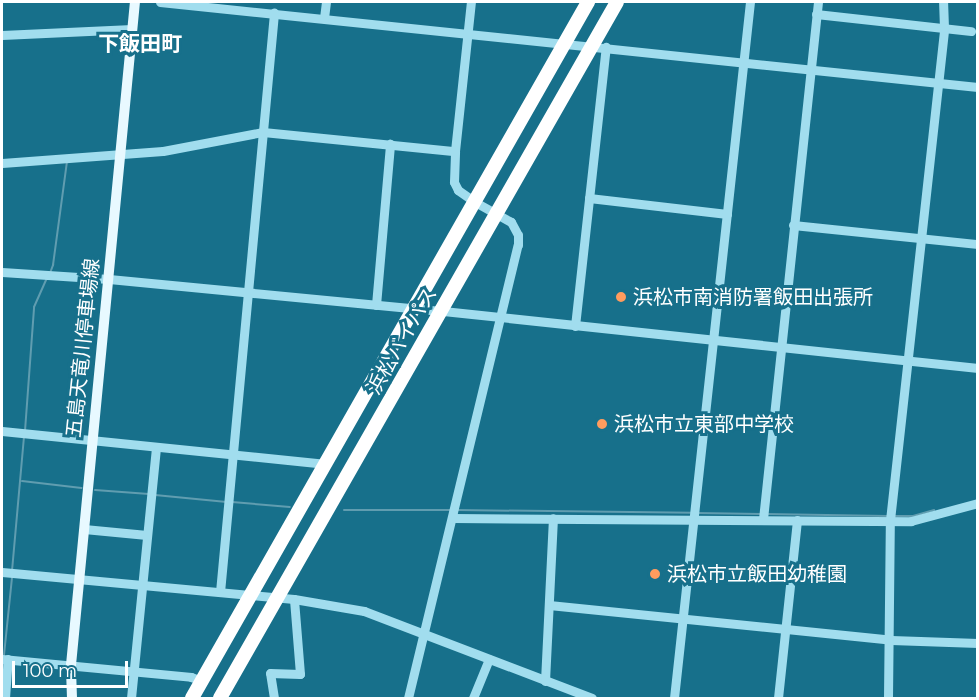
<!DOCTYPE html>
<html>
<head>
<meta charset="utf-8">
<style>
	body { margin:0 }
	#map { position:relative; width:979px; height:700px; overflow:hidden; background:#17708b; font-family:Montserrat,"Noto Sans JP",sans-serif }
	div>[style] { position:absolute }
	.stream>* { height:2px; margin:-1px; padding:0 1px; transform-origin:1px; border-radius:1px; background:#609db0 }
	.minor>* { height:9px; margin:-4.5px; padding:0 4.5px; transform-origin:4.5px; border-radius:4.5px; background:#a1ddee }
	.major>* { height:10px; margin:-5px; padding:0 5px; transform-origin:5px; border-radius:5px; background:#e8f9ff }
	.highway>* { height:14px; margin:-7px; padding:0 7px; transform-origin:7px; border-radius:7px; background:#fff }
	.dots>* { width:16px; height:16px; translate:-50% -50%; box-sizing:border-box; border:3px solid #17708b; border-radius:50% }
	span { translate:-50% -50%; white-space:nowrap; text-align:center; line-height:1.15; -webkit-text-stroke:6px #17708b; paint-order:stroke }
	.poi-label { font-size:20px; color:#fff }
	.left { translate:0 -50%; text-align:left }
	.street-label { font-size:20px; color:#fff }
	.neighbourhood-label { font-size:21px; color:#fff; font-weight:700 }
	.frame { position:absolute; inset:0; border:3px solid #fff; pointer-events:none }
	.scale { position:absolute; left:12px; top:661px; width:116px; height:27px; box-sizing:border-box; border:3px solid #fff; border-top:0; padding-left:8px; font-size:18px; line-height:21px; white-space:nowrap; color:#fff; -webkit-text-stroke:4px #17708b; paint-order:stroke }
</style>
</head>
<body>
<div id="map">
	<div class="stream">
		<div style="left:50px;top:273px;width:9px;rotate:-69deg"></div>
		<div style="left:53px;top:265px;width:104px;rotate:-82.3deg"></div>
		<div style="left:25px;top:431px;width:124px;rotate:-85.8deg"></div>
		<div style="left:34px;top:307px;width:32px;rotate:-66deg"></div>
		<div style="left:22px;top:481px;width:60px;rotate:6.7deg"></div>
		<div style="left:95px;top:490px;width:54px;rotate:4.2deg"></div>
		<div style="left:155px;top:495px;width:72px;rotate:5.6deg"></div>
		<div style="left:232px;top:502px;width:58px;rotate:4.9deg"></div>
		<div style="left:344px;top:510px;width:108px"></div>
		<div style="left:457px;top:510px;width:235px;rotate:0.7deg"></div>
		<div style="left:697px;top:513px;width:64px;rotate:0.9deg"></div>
		<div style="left:766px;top:514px;width:121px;rotate:0.9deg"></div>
		<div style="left:892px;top:516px;width:21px"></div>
		<div style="left:913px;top:516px;width:22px;rotate:-16deg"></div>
		<div style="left:12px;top:571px;width:135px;rotate:-84.9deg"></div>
		<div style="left:4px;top:655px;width:78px;rotate:-84.1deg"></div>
		<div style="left:2px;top:679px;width:18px;rotate:-87deg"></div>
	</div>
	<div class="minor">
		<div style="left:160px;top:2px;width:822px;rotate:5.93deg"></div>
		<div style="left:816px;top:14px;width:156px;rotate:6.3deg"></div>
		<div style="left:324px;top:18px;width:16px;rotate:-83deg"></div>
		<div style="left:2px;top:35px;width:130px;rotate:-2.6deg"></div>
		<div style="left:2px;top:163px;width:161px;rotate:-4.3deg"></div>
		<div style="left:163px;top:151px;width:102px;rotate:-10.8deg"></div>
		<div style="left:263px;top:132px;width:193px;rotate:5.7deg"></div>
		<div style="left:589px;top:198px;width:139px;rotate:6.6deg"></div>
		<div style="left:793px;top:225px;width:186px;rotate:5.9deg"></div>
		<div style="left:2px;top:272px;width:107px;rotate:3.7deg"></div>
		<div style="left:109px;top:279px;width:336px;rotate:5.5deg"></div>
		<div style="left:443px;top:311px;width:538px;rotate:6.08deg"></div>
		<div style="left:376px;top:305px;width:162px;rotate:-85deg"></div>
		<div style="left:575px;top:326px;width:281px;rotate:-83.7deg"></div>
		<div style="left:2px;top:431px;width:326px;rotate:5.8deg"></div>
		<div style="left:453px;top:518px;width:458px;rotate:0.4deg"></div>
		<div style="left:911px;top:521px;width:69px;rotate:-15deg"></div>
		<div style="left:763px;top:519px;width:520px;rotate:-83.93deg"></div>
		<div style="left:84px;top:529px;width:63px;rotate:5.4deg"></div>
		<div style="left:2px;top:572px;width:293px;rotate:5.3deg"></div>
		<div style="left:294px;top:599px;width:71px;rotate:9.7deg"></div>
		<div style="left:364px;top:611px;width:244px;rotate:20.9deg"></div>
		<div style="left:220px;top:592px;width:582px;rotate:-84.67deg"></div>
		<div style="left:549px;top:605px;width:344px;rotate:5.8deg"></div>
		<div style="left:891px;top:640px;width:87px;rotate:2deg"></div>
		<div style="left:2px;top:659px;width:190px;rotate:5.4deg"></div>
		<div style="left:191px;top:677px;width:12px;rotate:20deg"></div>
		<div style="left:545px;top:681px;width:163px;rotate:-87.2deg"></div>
		<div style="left:5px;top:698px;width:39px;rotate:-86deg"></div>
		<div style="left:131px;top:698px;width:252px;rotate:-84.3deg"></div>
		<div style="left:274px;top:698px;width:25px;rotate:-99deg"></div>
		<div style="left:270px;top:673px;width:30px;rotate:2deg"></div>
		<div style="left:300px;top:674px;width:75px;rotate:-94.6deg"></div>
		<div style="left:408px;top:698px;width:466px;rotate:-76.4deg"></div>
		<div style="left:518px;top:245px;width:10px;rotate:-90deg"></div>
		<div style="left:518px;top:235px;width:15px;rotate:-118deg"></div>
		<div style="left:511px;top:222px;width:41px;rotate:-150.9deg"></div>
		<div style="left:475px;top:202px;width:21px;rotate:-145deg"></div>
		<div style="left:458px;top:190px;width:9px;rotate:-117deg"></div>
		<div style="left:454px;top:182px;width:31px;rotate:-88deg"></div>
		<div style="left:455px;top:151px;width:150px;rotate:-83.9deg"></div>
		<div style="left:473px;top:698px;width:42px;rotate:-67.7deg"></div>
		<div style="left:674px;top:698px;width:700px;rotate:-83.77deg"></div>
		<div style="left:778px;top:698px;width:179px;rotate:-83.9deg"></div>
		<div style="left:888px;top:698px;width:178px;rotate:-89.4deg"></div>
		<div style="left:890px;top:520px;width:495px;rotate:-83.7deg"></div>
		<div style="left:944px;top:28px;width:26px;rotate:-92deg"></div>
	</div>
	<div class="major">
		<div style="left:72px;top:698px;width:33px;rotate:-92deg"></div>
		<div style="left:71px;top:665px;width:666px;rotate:-84.49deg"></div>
	</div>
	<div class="highway">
		<div style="left:192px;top:698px;width:801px;rotate:-60.36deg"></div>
		<div style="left:220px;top:698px;width:801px;rotate:-60.3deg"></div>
	</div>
	<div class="dots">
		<div style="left:621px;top:297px;background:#ff9c5e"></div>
		<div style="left:602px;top:424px;background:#ff9c5e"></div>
		<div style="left:655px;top:574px;background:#ff9c5e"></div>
	</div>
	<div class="poi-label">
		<span class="left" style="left:633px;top:297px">浜松市南消防署飯田出張所</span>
		<span class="left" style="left:614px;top:424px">浜松市立東部中学校</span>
		<span class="left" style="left:667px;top:574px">浜松市立飯田幼稚園</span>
	</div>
	<div class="street-label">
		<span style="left:402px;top:341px;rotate:-60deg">浜松バイパス</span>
		<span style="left:83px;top:348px;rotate:-84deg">五島天竜川停車場線</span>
	</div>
	<div class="neighbourhood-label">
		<span style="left:140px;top:44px">下飯田町</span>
	</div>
	<div class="frame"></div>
	<div class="scale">100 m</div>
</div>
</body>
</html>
